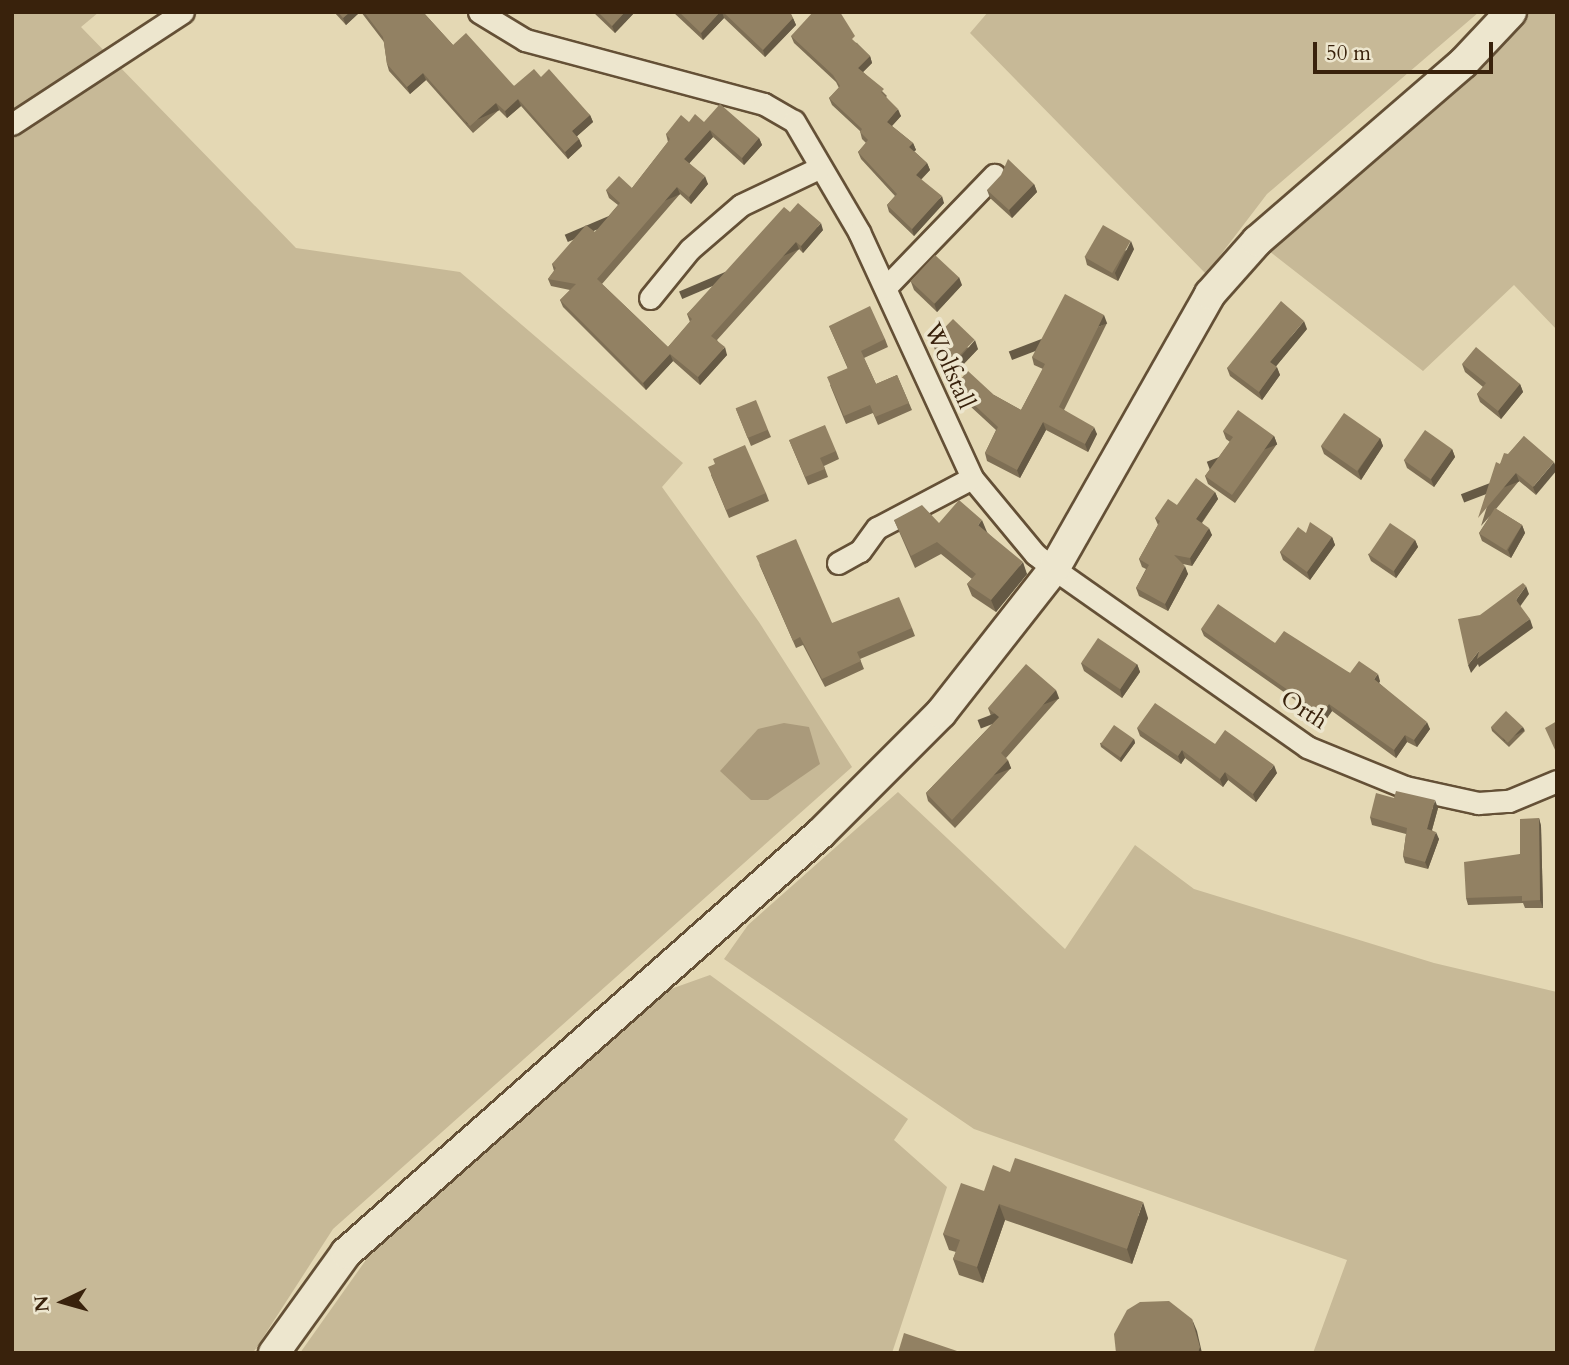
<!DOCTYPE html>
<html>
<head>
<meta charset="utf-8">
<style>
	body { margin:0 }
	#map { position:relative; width:1569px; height:1365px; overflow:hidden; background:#e4d8b4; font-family:Cardo,serif }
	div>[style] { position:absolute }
	.green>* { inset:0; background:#c7b997 }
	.water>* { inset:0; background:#aa9a7b }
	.roads { filter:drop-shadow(2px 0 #645036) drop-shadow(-2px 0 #645036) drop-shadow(0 2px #645036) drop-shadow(0 -2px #645036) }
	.street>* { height:21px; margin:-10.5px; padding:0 10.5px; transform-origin:10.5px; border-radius:10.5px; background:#ede6ce }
	.secondary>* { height:30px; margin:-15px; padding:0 15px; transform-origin:15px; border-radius:15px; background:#ede6ce }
	.wall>* { inset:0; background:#7e6f55 }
	.shaded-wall>* { inset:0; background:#665a45; transform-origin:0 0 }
	.building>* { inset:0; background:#928163; transform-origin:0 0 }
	span { translate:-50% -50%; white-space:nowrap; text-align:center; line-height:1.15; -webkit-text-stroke:7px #ede6ce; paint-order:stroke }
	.street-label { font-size:24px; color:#39220c }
	.frame { position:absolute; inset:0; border:14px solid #39220c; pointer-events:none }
	.north { position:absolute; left:28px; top:1267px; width:70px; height:70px; -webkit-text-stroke:5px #ede6ce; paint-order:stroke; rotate:265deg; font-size:19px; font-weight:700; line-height:28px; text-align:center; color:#39220c }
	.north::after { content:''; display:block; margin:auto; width:24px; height:32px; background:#39220c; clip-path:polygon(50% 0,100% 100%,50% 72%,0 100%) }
	.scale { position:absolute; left:1313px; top:42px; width:180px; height:32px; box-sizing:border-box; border:4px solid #39220c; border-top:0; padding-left:9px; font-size:21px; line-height:24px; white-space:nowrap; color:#39220c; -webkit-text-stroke:5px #ede6ce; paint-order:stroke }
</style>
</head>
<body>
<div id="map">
	<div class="green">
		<div style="clip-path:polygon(12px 12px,99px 12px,81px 27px,296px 248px,460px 272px,683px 463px,662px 487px,759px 622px,852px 767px,333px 1229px,253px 1353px,12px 1353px)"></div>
		<div style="clip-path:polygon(988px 12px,1479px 12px,1267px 194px,1206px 274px,970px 33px)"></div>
		<div style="clip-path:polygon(1531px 12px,1557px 12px,1557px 330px,1514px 285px,1423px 371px,1269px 251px)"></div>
		<div style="clip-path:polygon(898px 792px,1065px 949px,1135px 845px,1194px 889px,1434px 963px,1557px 992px,1557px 1353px,1313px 1353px,1347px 1260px,974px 1129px,724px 959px,748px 925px)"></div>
		<div style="clip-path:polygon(710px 975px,908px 1119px,894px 1140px,947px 1187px,892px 1353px,300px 1353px,368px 1257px,668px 990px)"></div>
	</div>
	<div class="water">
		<div style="clip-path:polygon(784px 723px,809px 727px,820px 764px,768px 800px,751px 800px,720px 771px,758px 729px)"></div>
	</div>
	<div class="roads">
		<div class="street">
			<div style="left:479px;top:12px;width:54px;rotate:31.3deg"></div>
			<div style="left:525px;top:40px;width:247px;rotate:15deg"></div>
			<div style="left:764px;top:104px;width:34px;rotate:30deg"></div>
			<div style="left:794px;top:121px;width:129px;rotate:59.6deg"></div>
			<div style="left:859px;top:232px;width:271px;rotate:65.3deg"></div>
			<div style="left:972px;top:478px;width:99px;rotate:50.3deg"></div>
			<div style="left:1035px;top:554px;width:24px;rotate:38deg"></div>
			<div style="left:1054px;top:569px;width:309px;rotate:35.1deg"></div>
			<div style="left:1307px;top:747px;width:106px;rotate:22.2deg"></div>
			<div style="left:1405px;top:787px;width:75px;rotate:12.4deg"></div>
			<div style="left:1478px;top:803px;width:31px;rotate:-4deg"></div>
			<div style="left:1509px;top:801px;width:52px;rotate:-22.6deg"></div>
			<div style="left:12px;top:124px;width:204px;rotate:-33.2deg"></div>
			<div style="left:886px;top:287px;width:156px;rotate:-46deg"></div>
			<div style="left:650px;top:298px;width:63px;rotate:-50.8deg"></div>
			<div style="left:690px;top:249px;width:67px;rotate:-40.8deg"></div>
			<div style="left:741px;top:205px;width:86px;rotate:-25.4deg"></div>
			<div style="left:838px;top:563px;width:25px;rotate:-29deg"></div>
			<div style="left:860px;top:551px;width:29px;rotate:-54deg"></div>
			<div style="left:877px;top:528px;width:107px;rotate:-27.8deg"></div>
		</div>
		<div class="secondary">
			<div style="left:274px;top:1353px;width:123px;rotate:-54.2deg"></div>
			<div style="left:346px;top:1253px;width:634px;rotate:-41.48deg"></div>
			<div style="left:821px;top:833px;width:170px;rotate:-45deg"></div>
			<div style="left:941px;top:713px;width:183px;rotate:-51.9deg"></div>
			<div style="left:1054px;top:569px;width:316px;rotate:-60.4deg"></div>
			<div style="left:1210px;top:294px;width:71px;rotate:-48.4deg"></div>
			<div style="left:1257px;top:241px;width:272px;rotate:-40.8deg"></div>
			<div style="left:1463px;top:63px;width:70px;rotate:-46.7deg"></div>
		</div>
	</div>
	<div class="wall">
		<div style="clip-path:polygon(334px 12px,360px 12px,346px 25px)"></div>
		<div style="clip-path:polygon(361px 12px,423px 12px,453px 45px,514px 86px,541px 77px,590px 115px,593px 122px,577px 136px,579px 139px,582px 146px,568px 159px,521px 106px,507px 118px,499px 110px,473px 133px,426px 80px,410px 94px,389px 71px,387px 64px,384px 42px)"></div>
		<div style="clip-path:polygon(593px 12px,635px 12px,615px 33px)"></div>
		<div style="clip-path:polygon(673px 12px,790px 12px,796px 25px,765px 57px,724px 18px,703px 40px)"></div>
		<div style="clip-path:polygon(791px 36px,858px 43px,857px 43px,870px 56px,872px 63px,863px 72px,887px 96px,886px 97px,901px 116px,892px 126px,913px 143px,916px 150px,914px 151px,927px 163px,930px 170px,921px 180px,944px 203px,914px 236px,889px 212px,887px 205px,895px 196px,861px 159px,858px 152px,866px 143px,862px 139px,860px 131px,832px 105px,829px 98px,839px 88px,836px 82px,794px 43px)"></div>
		<div style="clip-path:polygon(689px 122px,704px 122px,759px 138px,762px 145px,744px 165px,713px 137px,689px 163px,708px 184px,691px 204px,680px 194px,602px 284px,668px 347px,690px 322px,687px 314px,790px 212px,823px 230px,803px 253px,799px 249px,717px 340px,727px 355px,700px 385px,673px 361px,646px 390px,563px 307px,560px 300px,570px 290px,551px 286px,548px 279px,554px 271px,552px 264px,595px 232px,618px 205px,609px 198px,606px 190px,632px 188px,668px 142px,666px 134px)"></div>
		<div style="clip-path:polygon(1034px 184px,1037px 192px,1012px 218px,990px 198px,987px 190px)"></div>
		<div style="clip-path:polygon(1134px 249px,1118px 281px,1087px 265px,1085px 257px)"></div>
		<div style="clip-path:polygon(911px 282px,962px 285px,937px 312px,914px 290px)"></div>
		<div style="clip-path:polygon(1107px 323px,1064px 410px,1097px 434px,1088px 452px,1046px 430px,1020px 478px,987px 461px,985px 453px,996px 430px,957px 394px,954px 386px,994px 395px,1021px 410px,1043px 369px,1034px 365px,1032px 357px)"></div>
		<div style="clip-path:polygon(829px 326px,885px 339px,888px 347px,864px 358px,876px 384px,897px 375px,912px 410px,878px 425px,873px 413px,846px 424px,830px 385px,848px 369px)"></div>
		<div style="clip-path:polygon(1307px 329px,1276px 366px,1280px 375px,1262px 400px,1230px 376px,1227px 368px)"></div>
		<div style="clip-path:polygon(932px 342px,978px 349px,957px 371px,935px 350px)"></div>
		<div style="clip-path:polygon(1462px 364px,1520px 384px,1523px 392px,1501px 419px,1480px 402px,1477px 394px,1483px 387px,1465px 372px)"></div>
		<div style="clip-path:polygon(736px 409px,768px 430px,771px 437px,751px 446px)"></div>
		<div style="clip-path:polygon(1223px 431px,1274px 436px,1277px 444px,1235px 503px,1208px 484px,1205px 476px,1230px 442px,1226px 439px)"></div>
		<div style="clip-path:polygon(1524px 436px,1536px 495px,1519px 481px,1496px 509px,1522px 525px,1525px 533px,1511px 558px,1482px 541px,1479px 533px,1490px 516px,1481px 526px,1500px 464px)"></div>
		<div style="clip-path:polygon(1380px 438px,1383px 446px,1361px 480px,1324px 454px,1321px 446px)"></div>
		<div style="clip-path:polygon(789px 440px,836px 451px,839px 459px,824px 466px,828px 477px,808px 485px)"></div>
		<div style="clip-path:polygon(1452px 449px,1455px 457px,1434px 487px,1407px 468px,1404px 460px)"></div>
		<div style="clip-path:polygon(715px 464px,766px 493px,769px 501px,729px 518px,711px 475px)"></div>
		<div style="clip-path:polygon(1215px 492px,1218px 499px,1202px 523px,1212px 535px,1192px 566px,1183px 564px,1188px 574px,1168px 611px,1139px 596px,1136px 588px,1146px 569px,1142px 567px,1139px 559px,1158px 525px,1155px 518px,1177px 505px)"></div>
		<div style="clip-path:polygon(894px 520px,987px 532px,1027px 574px,996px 612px,972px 596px,967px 584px,972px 579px,941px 554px,915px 568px)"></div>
		<div style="clip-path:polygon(1306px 533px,1332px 537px,1335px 545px,1310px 580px,1283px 560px,1280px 552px)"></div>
		<div style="clip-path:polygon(1415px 540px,1418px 547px,1396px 578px,1371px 561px,1368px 554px)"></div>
		<div style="clip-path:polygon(759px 564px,832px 623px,912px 628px,915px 636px,860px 659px,864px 669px,825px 687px,803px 645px,796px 648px)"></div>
		<div style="clip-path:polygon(1201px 629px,1275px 643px,1350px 673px,1380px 681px,1379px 683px,1430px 729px,1417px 747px,1407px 742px,1396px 758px,1332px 711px,1325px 721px,1204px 636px)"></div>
		<div style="clip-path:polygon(1081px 663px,1137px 664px,1140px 672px,1122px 698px,1084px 671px)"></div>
		<div style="clip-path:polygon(1059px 698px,1006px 758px,1011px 768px,955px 828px,928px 801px,926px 793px,996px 720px,991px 716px,988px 708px)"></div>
		<div style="clip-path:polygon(1491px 727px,1525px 731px,1509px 747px,1492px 731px)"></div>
		<div style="clip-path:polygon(1137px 728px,1215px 744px,1277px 773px,1256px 802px,1228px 780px,1223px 787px,1185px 758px,1181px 764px,1140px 736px)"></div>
		<div style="clip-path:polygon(1134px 739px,1135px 743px,1121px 762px,1101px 747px,1100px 743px)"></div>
		<div style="clip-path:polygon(1438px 808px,1432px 830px,1439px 839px,1428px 869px,1405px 863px,1403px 856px,1406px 834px,1372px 825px,1370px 817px)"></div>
		<div style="clip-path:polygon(1539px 818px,1541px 826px,1543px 908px,1525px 908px,1523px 903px,1468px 905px,1466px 898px,1520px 854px)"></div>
		<div style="clip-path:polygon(984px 1191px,1148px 1218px,1132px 1264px,1005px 1220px,983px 1283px,959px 1275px,953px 1259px,956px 1252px,949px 1250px,943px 1234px)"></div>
	</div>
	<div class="shaded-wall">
		<div style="clip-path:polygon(350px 12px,360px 12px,346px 25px,343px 18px)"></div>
		<div style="clip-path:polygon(625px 12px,635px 12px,615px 33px,612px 26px)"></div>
		<div style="clip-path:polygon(720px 12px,722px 12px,724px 18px,703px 40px,701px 33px)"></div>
		<div style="clip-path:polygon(793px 18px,796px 25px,765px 57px,763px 50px)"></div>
		<div style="clip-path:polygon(870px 56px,872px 63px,860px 75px,858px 68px)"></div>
		<div style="clip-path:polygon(423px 73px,426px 80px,410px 94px,407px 87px)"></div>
		<div style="clip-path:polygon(518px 99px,521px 106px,507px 118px,505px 111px)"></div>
		<div style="left:496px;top:103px;width:8px;height:35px;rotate:67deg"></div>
		<div style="clip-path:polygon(898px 109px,901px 116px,889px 129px,887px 122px)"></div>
		<div style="clip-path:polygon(590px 115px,593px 122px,575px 138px,572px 131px)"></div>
		<div style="clip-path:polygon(710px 130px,713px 137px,687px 166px,684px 159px)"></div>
		<div style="clip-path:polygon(759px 138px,762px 145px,744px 165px,742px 158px)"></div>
		<div style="clip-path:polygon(579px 139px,582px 146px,568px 159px,565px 152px)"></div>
		<div style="clip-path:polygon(913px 143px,916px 150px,912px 153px,909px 147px)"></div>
		<div style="clip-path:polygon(927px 163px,930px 170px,918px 182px,916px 175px)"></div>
		<div style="clip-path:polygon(705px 176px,708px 184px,691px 204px,689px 197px)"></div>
		<div style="clip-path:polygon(1034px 184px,1037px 192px,1012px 218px,1009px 210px)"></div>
		<div style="left:677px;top:187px;width:8px;height:122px;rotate:67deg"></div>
		<div style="clip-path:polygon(942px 196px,944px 203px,914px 236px,912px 229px)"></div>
		<div style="clip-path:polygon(821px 223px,823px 230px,803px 253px,801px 246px)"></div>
		<div style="clip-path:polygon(1131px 241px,1134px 249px,1118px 281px,1115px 273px)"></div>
		<div style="left:796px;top:242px;width:8px;height:127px;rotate:67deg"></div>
		<div style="clip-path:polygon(959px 277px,962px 285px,937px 312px,934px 303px)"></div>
		<div style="left:1104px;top:315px;width:9px;height:102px;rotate:69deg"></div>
		<div style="clip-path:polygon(1304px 321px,1307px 329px,1273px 370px,1270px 362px)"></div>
		<div style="clip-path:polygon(975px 340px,978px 349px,957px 371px,955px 363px)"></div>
		<div style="clip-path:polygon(725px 347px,727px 355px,700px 385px,698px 377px)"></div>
		<div style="clip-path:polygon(670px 354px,673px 361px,646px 390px,643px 383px)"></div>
		<div style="clip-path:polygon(1277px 367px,1280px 375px,1262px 400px,1259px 392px)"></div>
		<div style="clip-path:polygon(1520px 384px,1523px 392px,1501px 419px,1498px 411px)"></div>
		<div style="clip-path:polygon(1043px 422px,1046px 430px,1020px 478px,1017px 470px)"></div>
		<div style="clip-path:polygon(1094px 427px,1097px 434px,1088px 452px,1085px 444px)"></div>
		<div style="left:1274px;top:436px;width:9px;height:72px;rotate:69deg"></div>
		<div style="clip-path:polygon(1380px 438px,1383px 446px,1361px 480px,1358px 471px)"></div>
		<div style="clip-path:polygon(1452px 449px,1455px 457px,1434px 487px,1431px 479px)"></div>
		<div style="clip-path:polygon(1554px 462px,1557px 470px,1536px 495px,1533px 487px)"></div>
		<div style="left:1516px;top:473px;width:9px;height:59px;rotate:69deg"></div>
		<div style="clip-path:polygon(1215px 492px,1218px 499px,1199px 526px,1196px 519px)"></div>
		<div style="clip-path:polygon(982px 520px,987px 532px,982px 537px,978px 525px)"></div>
		<div style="clip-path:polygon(1522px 525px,1525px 533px,1511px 558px,1508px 550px)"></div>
		<div style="clip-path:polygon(1209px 528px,1212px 535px,1192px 566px,1190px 558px)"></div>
		<div style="clip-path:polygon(1332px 537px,1335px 545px,1310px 580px,1307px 572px)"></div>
		<div style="clip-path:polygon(1415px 540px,1418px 547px,1396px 578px,1394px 571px)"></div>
		<div style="clip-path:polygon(1023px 562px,1027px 574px,996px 612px,991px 600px)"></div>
		<div style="clip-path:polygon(1185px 566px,1188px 574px,1168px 611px,1165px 604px)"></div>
		<div style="clip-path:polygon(1526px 586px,1529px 594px,1519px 608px,1516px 600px)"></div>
		<div style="clip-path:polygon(1530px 619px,1533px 628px,1479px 667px,1478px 664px,1471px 673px,1468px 665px,1479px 651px)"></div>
		<div style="clip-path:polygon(1137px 664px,1140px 672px,1122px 698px,1120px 689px)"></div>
		<div style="clip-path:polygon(1378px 674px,1380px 681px,1377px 687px,1374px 679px)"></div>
		<div style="left:1056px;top:690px;width:9px;height:84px;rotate:69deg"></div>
		<div style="clip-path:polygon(1329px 704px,1332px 711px,1325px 721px,1322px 714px)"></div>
		<div style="clip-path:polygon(1427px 722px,1430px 729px,1417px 747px,1414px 740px)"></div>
		<div style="left:1523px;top:727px;width:4px;height:23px;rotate:63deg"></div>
		<div style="clip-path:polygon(1405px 735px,1407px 742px,1396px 758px,1394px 750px)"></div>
		<div style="clip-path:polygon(1134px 739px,1135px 743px,1121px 762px,1120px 758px)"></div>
		<div style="clip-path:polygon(1182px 750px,1185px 758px,1181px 764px,1178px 756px)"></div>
		<div style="left:1008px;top:760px;width:9px;height:82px;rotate:69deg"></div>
		<div style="clip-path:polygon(1274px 765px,1277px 773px,1256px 802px,1253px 794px)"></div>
		<div style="clip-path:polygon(1225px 772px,1228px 780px,1223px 787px,1220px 779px)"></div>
		<div style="clip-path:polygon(1435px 800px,1438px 808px,1430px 837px,1427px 829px)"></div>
		<div style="clip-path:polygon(1539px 818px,1541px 826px,1543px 908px,1540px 900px)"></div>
		<div style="clip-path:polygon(1436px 832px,1439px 839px,1428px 869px,1425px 862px)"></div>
		<div style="clip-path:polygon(1143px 1202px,1148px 1218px,1132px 1264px,1127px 1249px)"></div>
		<div style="clip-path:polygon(999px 1204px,1005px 1220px,983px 1283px,977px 1267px)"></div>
		<div style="clip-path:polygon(1192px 1319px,1197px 1331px,1202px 1353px,1198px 1353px)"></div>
	</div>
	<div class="building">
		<div style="clip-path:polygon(338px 12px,350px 12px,343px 18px)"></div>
		<div style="clip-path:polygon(364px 12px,423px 12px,453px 45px,466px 33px,514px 86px,534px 69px,541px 77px,549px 69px,590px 115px,572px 131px,579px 139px,565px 152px,518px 99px,505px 111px,496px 103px,470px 126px,423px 73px,407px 87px,387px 64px,383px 37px)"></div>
		<div style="clip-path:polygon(598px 12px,625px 12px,612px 26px)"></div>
		<div style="clip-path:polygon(679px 12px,720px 12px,701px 33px)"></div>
		<div style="clip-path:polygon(723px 12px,790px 12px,793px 18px,763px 50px)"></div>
		<div style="clip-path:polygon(813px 12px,840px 12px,855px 36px,852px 39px,870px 56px,858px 68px,884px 89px,881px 92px,898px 109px,887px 122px,913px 143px,909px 147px,927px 163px,916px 175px,942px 196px,912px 229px,887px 205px,897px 194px,858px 152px,868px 140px,860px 132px,862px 129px,829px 98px,840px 86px,833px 75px,791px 36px)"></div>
		<div style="clip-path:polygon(720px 104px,759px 138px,742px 158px,710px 130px,684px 159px,705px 176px,689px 197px,677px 187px,597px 279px,668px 347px,692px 319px,687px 314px,784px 207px,790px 212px,798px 203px,821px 223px,801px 246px,796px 242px,711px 336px,725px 347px,698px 377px,670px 354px,643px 383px,560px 300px,576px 284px,548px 279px,556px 268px,552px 264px,586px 225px,595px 232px,620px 203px,606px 190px,619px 176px,632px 188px,670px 139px,666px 134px,681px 115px,689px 122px,695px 114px,704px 122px)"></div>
		<div style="clip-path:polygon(1008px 159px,1034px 184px,1009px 210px,987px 190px,1001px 175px)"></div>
		<div style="left:1103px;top:225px;width:32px;height:37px;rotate:30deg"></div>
		<div style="left:935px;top:255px;width:33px;height:36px;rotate:43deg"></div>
		<div style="clip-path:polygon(1065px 294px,1104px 315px,1059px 407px,1094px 427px,1085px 444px,1043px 422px,1017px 470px,985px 453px,998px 427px,954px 386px,968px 371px,994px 395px,1021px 410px,1045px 364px,1032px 357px)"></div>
		<div style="clip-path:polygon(1281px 301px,1304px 321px,1270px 362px,1277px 367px,1259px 392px,1227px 368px)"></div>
		<div style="clip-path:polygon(870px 306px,885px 339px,861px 351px,876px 384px,897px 375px,909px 403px,875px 417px,870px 405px,844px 416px,827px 377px,848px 368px,829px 326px)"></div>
		<div style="left:953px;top:319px;width:30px;height:31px;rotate:44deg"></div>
		<div style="clip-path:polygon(1476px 347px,1520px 384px,1498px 411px,1477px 394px,1486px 383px,1462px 364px)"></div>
		<div style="left:756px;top:400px;width:32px;height:22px;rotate:68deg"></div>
		<div style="clip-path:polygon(1238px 410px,1274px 436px,1232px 495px,1205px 476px,1233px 437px,1223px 431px)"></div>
		<div style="left:1344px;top:413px;width:44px;height:40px;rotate:35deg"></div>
		<div style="clip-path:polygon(825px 425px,836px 451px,820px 458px,825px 469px,805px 477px,789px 440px)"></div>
		<div style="left:1425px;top:430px;width:33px;height:37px;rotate:35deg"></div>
		<div style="clip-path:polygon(1524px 436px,1554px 462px,1533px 487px,1516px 473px,1478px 518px,1496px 462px,1500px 464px,1504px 453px,1508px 454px)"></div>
		<div style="clip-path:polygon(745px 445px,766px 493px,726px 510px,708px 467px,715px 464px,713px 459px)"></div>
		<div style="clip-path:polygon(1196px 478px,1215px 492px,1196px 519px,1209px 528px,1190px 558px,1174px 555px,1185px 566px,1165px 604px,1136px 588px,1149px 565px,1139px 559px,1160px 521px,1155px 518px,1168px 499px,1177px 505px)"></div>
		<div style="clip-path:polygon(959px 500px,982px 520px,978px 525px,1023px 562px,991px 600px,967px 584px,976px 574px,937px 542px,911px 556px,894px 520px,922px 505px,939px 523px)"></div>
		<div style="left:1495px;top:508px;width:32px;height:30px;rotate:32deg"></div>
		<div style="clip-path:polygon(1310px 522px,1332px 537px,1307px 572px,1280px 552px,1298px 527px,1306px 533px)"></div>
		<div style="left:1390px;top:523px;width:30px;height:38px;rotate:34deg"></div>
		<div style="clip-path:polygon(796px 539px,832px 623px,899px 597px,912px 628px,857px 652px,861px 661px,822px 679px,800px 637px,793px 641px,756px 556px)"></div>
		<div style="clip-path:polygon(1523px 583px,1526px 586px,1516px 600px,1530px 619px,1477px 659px,1479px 651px,1468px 665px,1458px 619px,1480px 615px)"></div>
		<div style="clip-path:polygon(1218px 604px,1275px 643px,1284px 631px,1350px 673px,1359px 661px,1378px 674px,1374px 679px,1427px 722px,1414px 740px,1405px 735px,1394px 750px,1329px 704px,1322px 714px,1201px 629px)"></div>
		<div style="left:1098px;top:638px;width:47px;height:30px;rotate:34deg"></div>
		<div style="clip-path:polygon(1026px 664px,1056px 690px,1001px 753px,1008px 760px,952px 820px,926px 793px,999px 717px,988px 708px)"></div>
		<div style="clip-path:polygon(1155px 703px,1215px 744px,1225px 730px,1274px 765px,1253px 794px,1225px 772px,1220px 779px,1182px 750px,1178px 756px,1137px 728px)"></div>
		<div style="left:1506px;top:711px;width:23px;height:22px;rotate:43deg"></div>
		<div style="clip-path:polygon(1557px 721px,1557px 752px,1556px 752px,1545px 728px)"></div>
		<div style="left:1114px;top:725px;width:24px;height:23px;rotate:35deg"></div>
		<div style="clip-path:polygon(1396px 791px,1435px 800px,1427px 829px,1436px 832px,1425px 862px,1403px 856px,1407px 828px,1370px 817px,1376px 793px,1394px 798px)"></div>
		<div style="clip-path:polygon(1539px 818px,1540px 900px,1522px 901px,1522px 896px,1466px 898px,1464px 862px,1520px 854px,1520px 819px)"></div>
		<div style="clip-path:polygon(1015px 1158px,1143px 1202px,1127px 1249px,999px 1204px,977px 1267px,953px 1259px,960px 1240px,943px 1234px,961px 1183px,984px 1191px,993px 1165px,1010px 1172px)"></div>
		<div style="clip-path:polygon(1169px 1301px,1192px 1319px,1200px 1347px,1198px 1353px,1116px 1353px,1114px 1334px,1127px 1310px,1140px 1302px)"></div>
		<div style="clip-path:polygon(904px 1333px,960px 1352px,959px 1353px,898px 1353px)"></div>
	</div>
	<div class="street-label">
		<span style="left:949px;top:366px;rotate:66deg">Wolfstall</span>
		<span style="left:1304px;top:710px;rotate:33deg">Orth</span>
	</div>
	<div class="frame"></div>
	<div class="north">N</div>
	<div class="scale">50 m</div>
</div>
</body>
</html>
